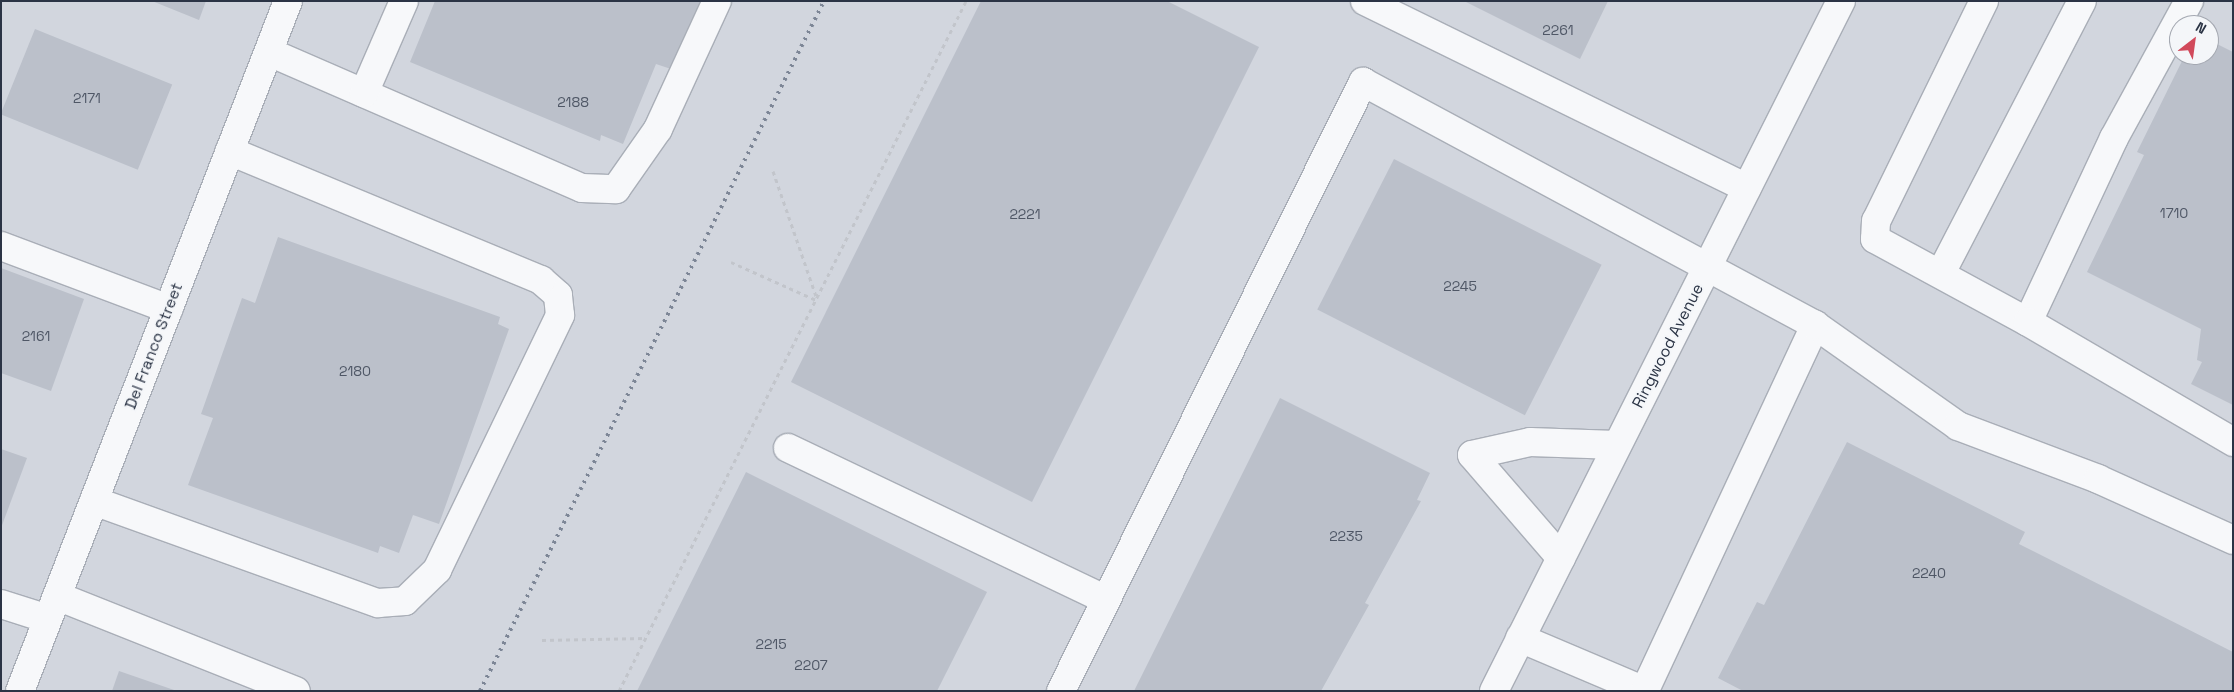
<!DOCTYPE html>
<html>
<head>
<meta charset="utf-8">
<style>
	body { margin:0 }
	#map { position:relative; width:2234px; height:692px; overflow:hidden; background:#e4e7ec; font-family:"Space Grotesk",sans-serif }
	div>[style] { position:absolute }
	.built>* { inset:0; background:#d2d6de }
	.building>* { inset:0; background:#bbc0ca; transform-origin:0 0 }
	.path>* { height:3px; margin-top:-1.5px; transform-origin:0; background:repeating-linear-gradient(90deg,#c2c5cb 0 4px,transparent 0 8px) }
	.roads { filter:drop-shadow(1px 0 #a9aeb7) drop-shadow(-1px 0 #a9aeb7) drop-shadow(0 1px #a9aeb7) drop-shadow(0 -1px #a9aeb7) }
	.minor>* { height:28px; margin:-14px; padding:0 14px; transform-origin:14px; border-radius:14px; background:#f7f8fa }
	.rail>* { height:4px; margin-top:-2px; transform-origin:0; background:repeating-linear-gradient(90deg,#7d8696 0 2.5px,transparent 0 7.5px) }
	span { translate:-50% -50%; white-space:nowrap; text-align:center; line-height:1.15; -webkit-text-stroke:4px #f4f6f9; paint-order:stroke }
	.number-label { font-size:14px; color:#4f5766 }
	.number-label span { -webkit-text-stroke-width:0 }
	.street-label { font-size:16px; color:#2b3445 }
	.frame { position:absolute; inset:0; border:2px solid #2b3445; pointer-events:none }
	.north { position:absolute; left:2169px; top:15px; width:50px; height:50px; box-sizing:border-box; background:#f4f6f9; border:1px solid #a4a8b1; border-radius:50%; rotate:30deg; font-size:14px; font-weight:700; line-height:20px; text-align:center; color:#2b3445 }
	.north::after { content:''; display:block; margin:auto; width:18px; height:22px; background:#d1495b; clip-path:polygon(50% 0,100% 100%,50% 72%,0 100%) }
</style>
</head>
<body>
<div id="map">
	<div class="built">
		<div style="clip-path:polygon(evenodd,1px 1px,2233px 1px,2233px 691px,1px 691px,1px 1px,2179px 25px,2209px 25px,2209px 55px,2179px 55px,2179px 25px)"></div>
	</div>
	<div class="building">
		<div style="clip-path:polygon(152px 1px,206px 1px,199px 20px)"></div>
		<div style="clip-path:polygon(435px 1px,698px 1px,702px 3px,671px 69px,656px 64px,623px 144px,601px 135px,600px 141px,410px 62px)"></div>
		<div style="clip-path:polygon(981px 1px,1167px 1px,1259px 47px,1032px 502px,791px 382px)"></div>
		<div style="clip-path:polygon(1464px 1px,1608px 1px,1580px 59px)"></div>
		<div style="left:35px;top:29px;width:148px;height:92px;rotate:22deg"></div>
		<div style="clip-path:polygon(2209px 40px,2233px 52px,2233px 405px,2191px 384px,2202px 362px,2197px 360px,2201px 329px,2087px 272px,2144px 155px,2137px 152px,2185px 55px,2209px 55px)"></div>
		<div style="left:1394px;top:159px;width:233px;height:169px;rotate:27deg"></div>
		<div style="clip-path:polygon(278px 237px,500px 317px,498px 324px,509px 329px,439px 524px,413px 515px,399px 553px,380px 546px,378px 553px,188px 485px,213px 418px,201px 414px,242px 298px,255px 303px)"></div>
		<div style="clip-path:polygon(1px 268px,84px 299px,51px 391px,1px 373px)"></div>
		<div style="clip-path:polygon(1280px 398px,1430px 473px,1417px 500px,1421px 501px,1365px 603px,1369px 605px,1321px 691px,1134px 691px)"></div>
		<div style="clip-path:polygon(1847px 442px,2025px 532px,2019px 544px,2233px 652px,2232px 691px,1743px 691px,1718px 678px,1757px 602px,1764px 605px)"></div>
		<div style="clip-path:polygon(1px 449px,27px 458px,1px 528px)"></div>
		<div style="clip-path:polygon(746px 472px,987px 592px,937px 691px,637px 691px)"></div>
		<div style="clip-path:polygon(119px 671px,174px 690px,174px 691px,112px 691px)"></div>
	</div>
	<div class="path">
		<div style="left:773px;top:171px;width:135px;rotate:71deg"></div>
		<div style="left:731px;top:262px;width:93px;rotate:24.1deg"></div>
		<div style="left:542px;top:640px;width:104px;rotate:-1.1deg"></div>
		<div style="left:619px;top:691px;width:772px;rotate:-63.3deg"></div>
	</div>
	<div class="roads">
		<div class="minor">
			<div style="left:1365px;top:1px;width:425px;rotate:26.1deg"></div>
			<div style="left:1984px;top:1px;width:245px;rotate:116.1deg"></div>
			<div style="left:1876px;top:221px;width:18px;rotate:93deg"></div>
			<div style="left:1875px;top:239px;width:174px;rotate:28.5deg"></div>
			<div style="left:2189px;top:1px;width:156px;rotate:118.7deg"></div>
			<div style="left:2114px;top:138px;width:203px;rotate:115.1deg"></div>
			<div style="left:2028px;top:322px;width:238px;rotate:30.3deg"></div>
			<div style="left:269px;top:52px;width:341px;rotate:23.5deg"></div>
			<div style="left:582px;top:188px;width:34px;rotate:2deg"></div>
			<div style="left:616px;top:189px;width:73px;rotate:-55deg"></div>
			<div style="left:658px;top:129px;width:141px;rotate:-65.3deg"></div>
			<div style="left:364px;top:93px;width:100px;rotate:-66.5deg"></div>
			<div style="left:1px;top:246px;width:179px;rotate:20.6deg"></div>
			<div style="left:1941px;top:273px;width:306px;rotate:-62.6deg"></div>
			<div style="left:788px;top:448px;width:352px;rotate:25.5deg"></div>
			<div style="left:94px;top:501px;width:302px;rotate:19.8deg"></div>
			<div style="left:378px;top:603px;width:27px;rotate:-4deg"></div>
			<div style="left:405px;top:601px;width:45px;rotate:-44.1deg"></div>
			<div style="left:437px;top:570px;width:283px;rotate:-64.2deg"></div>
			<div style="left:560px;top:315px;width:20px;rotate:-96deg"></div>
			<div style="left:558px;top:295px;width:23px;rotate:-139deg"></div>
			<div style="left:541px;top:280px;width:337px;rotate:-157.5deg"></div>
			<div style="left:1561px;top:558px;width:136px;rotate:-130.8deg"></div>
			<div style="left:1472px;top:455px;width:59px;rotate:-12.6deg"></div>
			<div style="left:1530px;top:442px;width:87px;rotate:2deg"></div>
			<div style="left:57px;top:596px;width:257px;rotate:21.7deg"></div>
			<div style="left:1px;top:604px;width:49px;rotate:17.7deg"></div>
			<div style="left:1520px;top:638px;width:136px;rotate:23deg"></div>
			<div style="left:1645px;top:690px;width:403px;rotate:-65deg"></div>
			<div style="left:1815px;top:325px;width:175px;rotate:35.2deg"></div>
			<div style="left:1958px;top:426px;width:150px;rotate:20.7deg"></div>
			<div style="left:2098px;top:479px;width:148px;rotate:24.3deg"></div>
			<div style="left:20px;top:691px;width:740px;rotate:-68.77deg"></div>
			<div style="left:1061px;top:691px;width:680px;rotate:-63.62deg"></div>
			<div style="left:1363px;top:82px;width:513px;rotate:28.26deg"></div>
			<div style="left:1494px;top:691px;width:772px;rotate:-63.3deg"></div>
		</div>
	</div>
	<div class="rail">
		<div style="left:480px;top:691px;width:771px;rotate:-63.5deg"></div>
	</div>
	<div class="number-label">
		<span style="left:1558px;top:30px">2261</span>
		<span style="left:87px;top:98px">2171</span>
		<span style="left:573px;top:102px">2188</span>
		<span style="left:2174px;top:213px">1710</span>
		<span style="left:1025px;top:214px">2221</span>
		<span style="left:1460px;top:286px">2245</span>
		<span style="left:36px;top:336px">2161</span>
		<span style="left:355px;top:371px">2180</span>
		<span style="left:1346px;top:536px">2235</span>
		<span style="left:1929px;top:573px">2240</span>
		<span style="left:771px;top:644px">2215</span>
		<span style="left:811px;top:665px">2207</span>
	</div>
	<div class="street-label">
		<span style="left:154px;top:346px;rotate:-69deg">Del Franco Street</span>
		<span style="left:1668px;top:346px;rotate:-63deg">Ringwood Avenue</span>
	</div>
	<div class="frame"></div>
	<div class="north">N</div>
</div>
</body>
</html>
